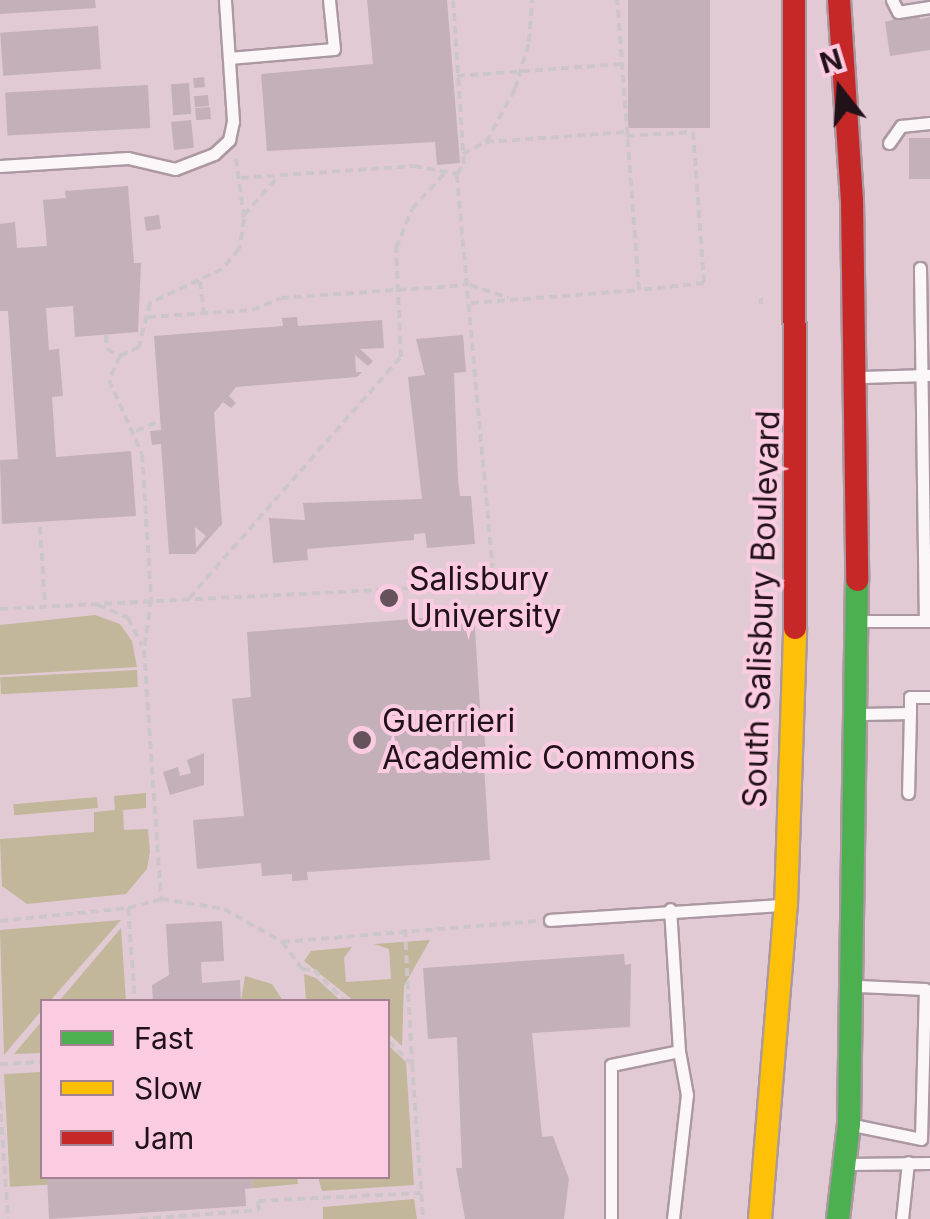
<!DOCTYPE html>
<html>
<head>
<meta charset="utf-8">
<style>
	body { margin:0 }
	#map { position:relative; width:930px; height:1219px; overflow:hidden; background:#e2cad5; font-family:Inter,sans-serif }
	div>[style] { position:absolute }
	.green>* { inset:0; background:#c2b79b; transform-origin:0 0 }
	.building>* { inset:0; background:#c3b0b8; transform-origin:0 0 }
	.path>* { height:4px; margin-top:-2px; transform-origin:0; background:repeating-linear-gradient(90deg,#cdc6c9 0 8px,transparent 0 13px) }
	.roads { filter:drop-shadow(2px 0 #ab98a1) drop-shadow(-2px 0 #ab98a1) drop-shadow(0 2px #ab98a1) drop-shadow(0 -2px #ab98a1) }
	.lane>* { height:11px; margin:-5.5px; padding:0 5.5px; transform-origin:5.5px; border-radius:5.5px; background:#fbf7f9 }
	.fast>* { height:22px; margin:-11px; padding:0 11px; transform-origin:11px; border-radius:11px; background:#4caf50 }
	.slow>* { height:22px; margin:-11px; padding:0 11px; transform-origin:11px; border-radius:11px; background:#ffc107 }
	.jam>* { height:22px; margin:-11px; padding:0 11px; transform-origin:11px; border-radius:11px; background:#c62828 }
	.dots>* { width:28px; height:28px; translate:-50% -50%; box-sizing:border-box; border:5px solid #fbcce1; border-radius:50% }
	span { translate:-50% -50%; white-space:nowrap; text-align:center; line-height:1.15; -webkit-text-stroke:8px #fbcce1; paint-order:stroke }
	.poi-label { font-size:32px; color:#211119 }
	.left { translate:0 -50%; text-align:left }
	.street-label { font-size:32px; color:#211119 }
	.legend { position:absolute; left:40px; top:999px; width:350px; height:180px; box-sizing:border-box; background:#fbcce1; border:2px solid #a48191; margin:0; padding:12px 18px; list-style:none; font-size:30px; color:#211119 }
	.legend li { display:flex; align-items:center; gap:20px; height:50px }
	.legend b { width:50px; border:2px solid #a48191 }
	.north { position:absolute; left:790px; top:40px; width:100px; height:100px; -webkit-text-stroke:8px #fbcce1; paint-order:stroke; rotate:343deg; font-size:28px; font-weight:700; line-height:40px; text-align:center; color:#211119 }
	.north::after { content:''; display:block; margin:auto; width:35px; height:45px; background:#211119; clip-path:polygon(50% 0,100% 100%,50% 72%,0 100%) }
</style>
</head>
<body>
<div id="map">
	<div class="green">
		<div style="clip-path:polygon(95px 615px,120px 624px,132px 641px,137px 667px,0 675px,0 625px)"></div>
		<div style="left:137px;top:670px;width:17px;height:137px;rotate:87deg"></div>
		<div style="clip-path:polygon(146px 793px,146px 808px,123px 810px,124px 830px,148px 829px,150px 852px,147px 869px,126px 894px,27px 904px,2px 886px,0 839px,94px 832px,94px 812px,115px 810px,114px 796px)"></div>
		<div style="left:97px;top:797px;width:11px;height:84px;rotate:85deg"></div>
		<div style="clip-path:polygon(121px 920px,50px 1001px,42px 1002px,42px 1010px,4px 1055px,0 930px)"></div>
		<div style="clip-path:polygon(121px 928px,126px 1001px,59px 1001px)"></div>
		<div style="clip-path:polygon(430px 940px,404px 986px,402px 1046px,388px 1033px,388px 1002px,354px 1001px,304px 961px,311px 951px,352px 947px,344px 958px,346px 982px,391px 979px,389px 949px,374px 944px)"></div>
		<div style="clip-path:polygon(304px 974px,316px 978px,341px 1001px,306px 1001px)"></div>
		<div style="clip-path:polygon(245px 976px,272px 984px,283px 1001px,241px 1001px)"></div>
		<div style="clip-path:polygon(42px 1021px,42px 1053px,14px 1054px)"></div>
		<div style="clip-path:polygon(388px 1045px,406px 1062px,414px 1185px,322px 1191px,318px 1177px,388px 1176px)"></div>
		<div style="left:42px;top:1072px;width:113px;height:38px;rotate:87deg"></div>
		<div style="clip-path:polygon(252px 1177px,297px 1177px,298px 1184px,253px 1188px)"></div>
		<div style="clip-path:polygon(414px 1199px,417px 1219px,323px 1219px,323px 1207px)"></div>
	</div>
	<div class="building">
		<div style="clip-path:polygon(0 0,95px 0,96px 8px,0 14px)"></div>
		<div style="clip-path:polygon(367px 0,447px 0,460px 163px,437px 165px,435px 142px,267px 151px,261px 74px,373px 64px)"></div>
		<div style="left:628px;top:0;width:82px;height:128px"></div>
		<div style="clip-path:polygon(919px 12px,920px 19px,930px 17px,930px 50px,890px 56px,885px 22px)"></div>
		<div style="left:98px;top:26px;width:43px;height:98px;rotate:86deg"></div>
		<div style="left:204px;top:77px;width:10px;height:11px;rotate:84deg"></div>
		<div style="left:189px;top:83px;width:31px;height:18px;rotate:86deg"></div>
		<div style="left:148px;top:85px;width:43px;height:143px;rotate:87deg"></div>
		<div style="left:208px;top:95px;width:11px;height:14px;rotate:85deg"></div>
		<div style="left:210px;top:107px;width:12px;height:15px;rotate:85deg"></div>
		<div style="left:191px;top:120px;width:28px;height:20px;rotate:84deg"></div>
		<div style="left:909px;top:138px;width:21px;height:41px"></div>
		<div style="clip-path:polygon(128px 186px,134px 263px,141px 263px,138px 332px,75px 337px,73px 306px,46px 308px,49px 350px,59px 349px,63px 396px,52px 397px,56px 457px,131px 451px,136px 516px,2px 524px,0 460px,18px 459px,8px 311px,0 311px,0 224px,15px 222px,17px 248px,47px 246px,43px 200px,66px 198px,65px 191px)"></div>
		<div style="left:159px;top:215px;width:14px;height:15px;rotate:82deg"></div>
		<div style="clip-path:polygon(evenodd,297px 317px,298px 326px,382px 320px,384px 348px,360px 349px,373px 361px,368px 366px,355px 355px,356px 372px,362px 372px,357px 377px,236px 387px,229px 396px,236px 403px,231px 408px,223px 402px,214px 413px,222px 524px,195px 554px,169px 554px,161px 444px,152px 445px,150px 431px,161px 430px,154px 336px,283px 326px,282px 318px,297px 317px,195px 527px,206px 536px,196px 548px,195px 527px)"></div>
		<div style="clip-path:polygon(463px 335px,466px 372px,454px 373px,458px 479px,460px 496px,471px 496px,475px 544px,427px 548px,425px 533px,414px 534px,414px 540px,307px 549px,308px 560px,273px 563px,269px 518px,305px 520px,303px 503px,422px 499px,408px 377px,425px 375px,416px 339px)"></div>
		<div style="clip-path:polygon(474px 614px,480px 708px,469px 709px,470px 717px,483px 717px,486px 756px,472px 757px,473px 767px,484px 766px,490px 860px,307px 872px,308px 880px,292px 881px,292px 874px,262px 876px,261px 863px,197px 869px,193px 820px,244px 816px,232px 699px,251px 697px,247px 632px)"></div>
		<div style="clip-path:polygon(204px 753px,204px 785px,170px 795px,163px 772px,178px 767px,180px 776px,191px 773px,187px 760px)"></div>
		<div style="clip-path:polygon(222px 921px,224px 961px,201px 962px,202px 983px,240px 980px,241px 1002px,153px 1002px,152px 985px,169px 975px,166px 924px)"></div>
		<div style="clip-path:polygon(624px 954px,625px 965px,631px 964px,630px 1027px,532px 1033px,542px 1137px,553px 1136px,569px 1179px,564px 1219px,465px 1219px,456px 1168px,462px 1168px,457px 1037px,428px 1039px,423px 968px)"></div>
		<div style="clip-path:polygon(47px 1176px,252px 1176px,253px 1188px,245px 1189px,246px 1206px,49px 1219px)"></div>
	</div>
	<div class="path">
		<div style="left:457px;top:76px;width:165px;rotate:-4.2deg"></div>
		<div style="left:627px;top:136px;width:66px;rotate:-3.5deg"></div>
		<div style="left:693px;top:132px;width:151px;rotate:85.8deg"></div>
		<div style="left:704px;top:283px;width:65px;rotate:173.9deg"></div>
		<div style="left:486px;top:142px;width:140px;rotate:-4.1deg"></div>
		<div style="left:463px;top:154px;width:26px;rotate:-28deg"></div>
		<div style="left:486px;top:142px;width:60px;rotate:-61.3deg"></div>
		<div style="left:515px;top:89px;width:49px;rotate:-73.4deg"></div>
		<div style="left:529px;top:42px;width:42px;rotate:-85.9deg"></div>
		<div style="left:236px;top:158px;width:62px;rotate:82.5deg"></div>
		<div style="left:244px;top:219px;width:30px;rotate:99deg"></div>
		<div style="left:239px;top:249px;width:26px;rotate:130deg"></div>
		<div style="left:222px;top:269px;width:80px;rotate:154.7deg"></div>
		<div style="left:150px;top:303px;width:45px;rotate:104deg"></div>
		<div style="left:139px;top:347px;width:21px;rotate:155deg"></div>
		<div style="left:120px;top:356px;width:26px;rotate:115deg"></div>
		<div style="left:109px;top:380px;width:81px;rotate:66deg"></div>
		<div style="left:142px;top:454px;width:145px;rotate:86.4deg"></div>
		<div style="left:151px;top:599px;width:51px;rotate:97.8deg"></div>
		<div style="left:144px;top:650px;width:250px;rotate:86.1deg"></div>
		<div style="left:161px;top:899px;width:64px;rotate:9deg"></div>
		<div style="left:224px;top:909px;width:67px;rotate:29.6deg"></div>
		<div style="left:282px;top:942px;width:34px;rotate:53deg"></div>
		<div style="left:302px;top:969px;width:12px;rotate:5deg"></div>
		<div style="left:314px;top:970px;width:45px;rotate:45deg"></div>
		<div style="left:241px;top:178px;width:173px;rotate:-4deg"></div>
		<div style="left:414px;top:166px;width:44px;rotate:10.5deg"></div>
		<div style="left:457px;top:174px;width:12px;rotate:-55deg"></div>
		<div style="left:464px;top:164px;width:164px;rotate:-93.8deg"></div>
		<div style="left:244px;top:215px;width:50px;rotate:-48.3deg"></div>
		<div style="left:200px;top:281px;width:32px;rotate:83deg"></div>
		<div style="left:470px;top:285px;width:41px;rotate:18.4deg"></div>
		<div style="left:761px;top:298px;width:6px;rotate:90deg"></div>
		<div style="left:471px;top:303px;width:169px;rotate:-4.4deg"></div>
		<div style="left:639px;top:290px;width:291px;rotate:-94.3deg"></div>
		<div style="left:148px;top:317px;width:104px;rotate:-3.9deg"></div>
		<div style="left:252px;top:310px;width:31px;rotate:-22deg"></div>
		<div style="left:281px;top:298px;width:184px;rotate:-4deg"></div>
		<div style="left:106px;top:335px;width:14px;rotate:86deg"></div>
		<div style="left:107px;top:349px;width:15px;rotate:28deg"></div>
		<div style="left:136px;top:431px;width:26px;rotate:-23deg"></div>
		<div style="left:40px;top:527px;width:79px;rotate:86.4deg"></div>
		<div style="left:189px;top:598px;width:321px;rotate:-48.7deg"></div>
		<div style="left:401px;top:357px;width:109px;rotate:-92.6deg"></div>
		<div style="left:396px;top:248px;width:42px;rotate:-67.7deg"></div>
		<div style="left:412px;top:209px;width:52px;rotate:-47.4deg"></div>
		<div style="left:98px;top:605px;width:33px;rotate:23deg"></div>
		<div style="left:128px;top:618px;width:31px;rotate:63deg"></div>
		<div style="left:0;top:609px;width:495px;rotate:-2.9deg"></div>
		<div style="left:494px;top:584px;width:412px;rotate:-95.2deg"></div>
		<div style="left:128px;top:908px;width:34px;rotate:-15deg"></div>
		<div style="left:0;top:921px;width:129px;rotate:-5.8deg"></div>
		<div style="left:128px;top:908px;width:94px;rotate:85.7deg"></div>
		<div style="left:405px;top:929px;width:135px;rotate:87deg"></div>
		<div style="left:282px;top:942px;width:255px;rotate:-4.7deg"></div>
		<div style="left:388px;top:1041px;width:33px;rotate:44deg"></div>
		<div style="left:412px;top:1064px;width:155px;rotate:85.9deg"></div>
		<div style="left:0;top:1064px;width:42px;rotate:-2.7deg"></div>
		<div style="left:0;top:1101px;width:118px;rotate:86.1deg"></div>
		<div style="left:140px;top:1219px;width:119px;rotate:-4.3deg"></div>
		<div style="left:259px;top:1210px;width:9px;rotate:-96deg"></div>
		<div style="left:258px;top:1201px;width:163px;rotate:-2.8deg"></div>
	</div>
	<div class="roads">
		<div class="lane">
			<div style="left:892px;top:0;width:13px;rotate:63deg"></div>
			<div style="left:898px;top:12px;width:32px;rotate:-9deg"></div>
			<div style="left:229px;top:58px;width:105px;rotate:-4.9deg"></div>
			<div style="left:334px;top:49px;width:49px;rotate:-95.8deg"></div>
			<div style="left:889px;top:143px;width:21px;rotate:-55deg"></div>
			<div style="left:901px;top:126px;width:29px;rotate:-6deg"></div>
			<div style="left:0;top:166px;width:128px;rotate:-3.6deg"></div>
			<div style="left:128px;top:158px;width:48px;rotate:13.2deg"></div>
			<div style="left:175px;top:169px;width:42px;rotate:-21deg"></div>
			<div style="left:214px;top:154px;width:21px;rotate:-43deg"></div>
			<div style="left:229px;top:140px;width:19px;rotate:-78deg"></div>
			<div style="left:233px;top:121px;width:121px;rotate:-93.8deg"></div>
			<div style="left:920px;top:268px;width:353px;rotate:89.2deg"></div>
			<div style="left:859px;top:377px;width:71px;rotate:-1.6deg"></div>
			<div style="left:864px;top:621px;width:66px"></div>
			<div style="left:910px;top:713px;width:16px;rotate:-90deg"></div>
			<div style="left:910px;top:697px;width:20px"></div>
			<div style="left:862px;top:714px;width:48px;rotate:-1.2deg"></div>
			<div style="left:910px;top:713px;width:80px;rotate:91.4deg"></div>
			<div style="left:550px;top:920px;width:230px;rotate:-3.7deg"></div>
			<div style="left:853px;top:1125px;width:69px;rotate:11.6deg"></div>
			<div style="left:921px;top:1139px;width:150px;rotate:-88.5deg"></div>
			<div style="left:925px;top:989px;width:67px;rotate:-177.4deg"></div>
			<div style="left:849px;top:1164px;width:81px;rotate:-0.7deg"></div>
			<div style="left:611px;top:1219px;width:154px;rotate:-90deg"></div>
			<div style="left:611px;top:1065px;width:69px;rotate:-11.6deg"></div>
			<div style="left:679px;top:1051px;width:142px;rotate:-93.6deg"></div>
			<div style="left:673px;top:1219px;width:125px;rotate:-83.6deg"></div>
			<div style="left:687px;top:1095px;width:45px;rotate:-100.3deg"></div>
			<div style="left:902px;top:1219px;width:57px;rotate:-84deg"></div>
		</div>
		<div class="fast">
			<div style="left:838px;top:1219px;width:96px;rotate:-83.4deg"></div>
			<div style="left:849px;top:1124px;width:544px;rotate:-89.16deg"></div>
		</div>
		<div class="slow">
			<div style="left:760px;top:1219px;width:315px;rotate:-85.3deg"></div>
			<div style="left:786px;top:905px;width:277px;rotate:-88.1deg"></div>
		</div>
		<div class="jam">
			<div style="left:794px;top:0;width:628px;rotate:89.91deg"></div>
			<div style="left:839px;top:0;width:200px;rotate:86.3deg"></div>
			<div style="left:852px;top:200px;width:380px;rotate:89.2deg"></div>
		</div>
	</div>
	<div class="dots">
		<div style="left:389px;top:598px;background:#65525b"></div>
		<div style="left:362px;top:740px;background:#65525b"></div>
	</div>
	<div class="poi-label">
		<span class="left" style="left:409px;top:598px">Salisbury<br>University</span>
		<span class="left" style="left:382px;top:740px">Guerrieri<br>Academic Commons</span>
	</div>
	<div class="street-label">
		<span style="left:762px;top:609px;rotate:-88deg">South Salisbury Boulevard</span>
	</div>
	<ul class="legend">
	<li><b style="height:12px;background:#4caf50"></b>Fast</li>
	<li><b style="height:12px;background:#ffc107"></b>Slow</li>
	<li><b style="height:12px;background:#c62828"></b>Jam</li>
	</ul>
	<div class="north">N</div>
</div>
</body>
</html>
